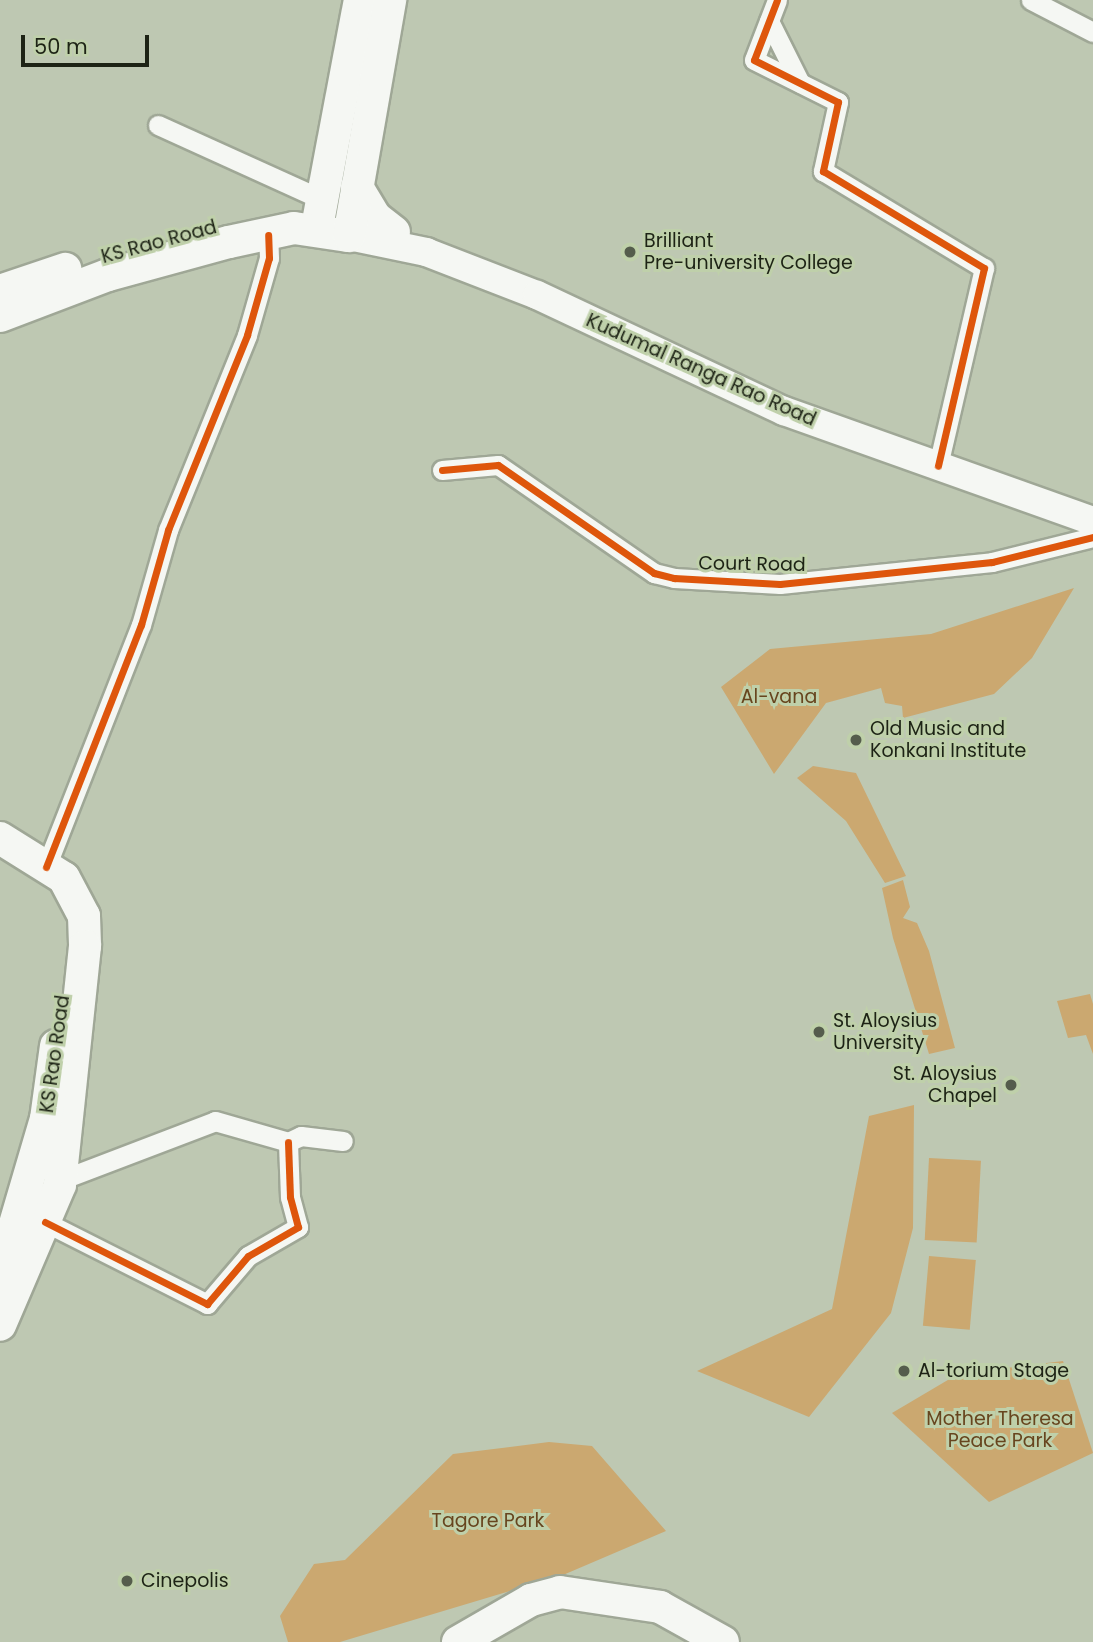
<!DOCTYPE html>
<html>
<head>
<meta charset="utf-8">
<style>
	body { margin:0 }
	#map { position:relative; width:1093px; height:1642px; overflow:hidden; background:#bec8b2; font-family:Poppins,sans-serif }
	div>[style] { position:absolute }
	.green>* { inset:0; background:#cba870; transform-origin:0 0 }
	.roads { filter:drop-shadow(2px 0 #9fa796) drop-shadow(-2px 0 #9fa796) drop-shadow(0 2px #9fa796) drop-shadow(0 -2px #9fa796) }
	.street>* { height:19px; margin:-9.5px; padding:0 9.5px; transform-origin:9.5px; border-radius:9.5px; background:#f5f7f3 }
	.secondary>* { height:28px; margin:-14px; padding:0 14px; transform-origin:14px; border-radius:14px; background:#f5f7f3 }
	.primary>* { height:32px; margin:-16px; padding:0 16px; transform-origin:16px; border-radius:16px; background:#f5f7f3 }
	.cycleway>* { height:7px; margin:-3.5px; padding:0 3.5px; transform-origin:3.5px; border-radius:3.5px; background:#de560c }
	.dots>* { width:19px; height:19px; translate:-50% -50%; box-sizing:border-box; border:4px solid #bfd0aa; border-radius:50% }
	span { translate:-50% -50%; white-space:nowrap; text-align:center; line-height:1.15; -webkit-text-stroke:6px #bfd0aa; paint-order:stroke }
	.poi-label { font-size:19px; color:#1d2315 }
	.left { translate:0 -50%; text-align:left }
	.right { translate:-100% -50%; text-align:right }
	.street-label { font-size:19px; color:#1d2315 }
	.park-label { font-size:19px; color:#67451e }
	.scale { position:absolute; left:21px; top:35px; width:128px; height:32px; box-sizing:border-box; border:4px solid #1d2315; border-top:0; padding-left:9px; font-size:21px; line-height:24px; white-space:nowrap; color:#1d2315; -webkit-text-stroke:5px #bfd0aa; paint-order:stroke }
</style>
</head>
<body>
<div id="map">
	<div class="green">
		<div style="clip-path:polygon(1074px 588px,1032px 658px,994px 694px,903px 718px,902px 706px,885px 703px,881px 688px,826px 703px,774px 774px,721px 687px,770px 649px,931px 634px)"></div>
		<div style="clip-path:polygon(813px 766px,856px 773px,906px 876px,885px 883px,846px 821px,797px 778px)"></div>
		<div style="clip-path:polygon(903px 880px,910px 907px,903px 918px,917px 923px,929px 951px,955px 1048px,929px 1054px,893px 938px,882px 888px)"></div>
		<div style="clip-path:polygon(1090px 994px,1093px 1004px,1093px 1054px,1086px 1035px,1068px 1038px,1057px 1001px)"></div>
		<div style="clip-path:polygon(914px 1105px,913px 1228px,891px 1313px,809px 1417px,697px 1371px,832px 1309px,869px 1116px)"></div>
		<div style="left:929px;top:1158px;width:52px;height:82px;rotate:3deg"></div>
		<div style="left:929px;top:1256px;width:47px;height:70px;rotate:5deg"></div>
		<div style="clip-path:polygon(1063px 1361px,1093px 1453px,989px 1502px,892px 1413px,958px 1374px)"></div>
		<div style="clip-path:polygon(549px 1442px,592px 1446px,666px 1531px,563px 1575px,340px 1642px,288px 1642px,280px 1616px,314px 1564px,345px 1560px,453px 1454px)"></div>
	</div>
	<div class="roads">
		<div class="street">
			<div style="left:777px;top:0;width:64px;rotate:111deg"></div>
			<div style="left:754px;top:60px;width:94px;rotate:26.6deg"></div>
			<div style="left:838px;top:102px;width:71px;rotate:102.3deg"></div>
			<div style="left:823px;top:171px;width:188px;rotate:31.1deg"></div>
			<div style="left:984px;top:268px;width:203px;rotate:103.1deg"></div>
			<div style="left:1031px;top:0;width:70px;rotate:27.3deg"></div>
			<div style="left:769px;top:21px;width:69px;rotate:63.4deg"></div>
			<div style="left:158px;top:125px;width:169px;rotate:24.4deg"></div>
			<div style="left:442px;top:470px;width:56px;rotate:-5.1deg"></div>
			<div style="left:498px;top:465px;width:190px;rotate:34.7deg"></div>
			<div style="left:654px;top:573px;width:21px;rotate:14deg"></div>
			<div style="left:674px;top:578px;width:106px;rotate:3.2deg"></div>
			<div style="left:780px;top:584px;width:213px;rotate:-5.9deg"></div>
			<div style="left:992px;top:562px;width:104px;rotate:-13.9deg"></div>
			<div style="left:46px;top:867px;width:260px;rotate:-68.6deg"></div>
			<div style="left:141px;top:625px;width:99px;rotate:-74.1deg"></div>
			<div style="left:168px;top:530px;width:210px;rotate:-67.9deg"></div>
			<div style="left:247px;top:335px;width:80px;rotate:-74.1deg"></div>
			<div style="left:269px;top:258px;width:23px;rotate:-92deg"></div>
			<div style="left:53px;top:1183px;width:173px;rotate:-20.9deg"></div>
			<div style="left:215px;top:1121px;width:76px;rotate:16deg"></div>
			<div style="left:288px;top:1142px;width:14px;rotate:-25deg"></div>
			<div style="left:301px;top:1136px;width:42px;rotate:6.8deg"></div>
			<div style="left:45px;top:1222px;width:182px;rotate:26.8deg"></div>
			<div style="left:207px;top:1304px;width:63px;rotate:-49.5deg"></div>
			<div style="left:248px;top:1256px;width:58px;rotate:-30.1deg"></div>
			<div style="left:298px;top:1227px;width:31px;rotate:-105deg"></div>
			<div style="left:290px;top:1197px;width:55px;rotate:-92.1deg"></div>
		</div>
		<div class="secondary">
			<div style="left:349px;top:236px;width:79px;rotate:11.7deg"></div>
			<div style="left:426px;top:252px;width:119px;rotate:21.2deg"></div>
			<div style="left:537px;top:295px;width:273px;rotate:25.2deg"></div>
			<div style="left:784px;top:411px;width:328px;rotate:19.6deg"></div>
		</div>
		<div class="primary">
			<div style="left:357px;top:187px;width:35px;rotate:59deg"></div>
			<div style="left:375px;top:217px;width:24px;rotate:38deg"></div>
			<div style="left:317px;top:227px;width:231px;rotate:-79.3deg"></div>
			<div style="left:0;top:291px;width:69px;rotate:-18.7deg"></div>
			<div style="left:0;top:316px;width:116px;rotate:-20.8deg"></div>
			<div style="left:108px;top:275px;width:125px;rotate:-15.3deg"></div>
			<div style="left:229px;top:242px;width:66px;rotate:-12.2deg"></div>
			<div style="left:294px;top:228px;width:56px;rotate:8.3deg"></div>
			<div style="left:349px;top:236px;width:240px;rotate:-80.1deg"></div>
			<div style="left:0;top:838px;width:75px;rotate:32deg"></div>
			<div style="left:64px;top:878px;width:43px;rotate:62.2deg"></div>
			<div style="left:84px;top:916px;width:30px;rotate:88deg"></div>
			<div style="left:85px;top:946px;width:240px;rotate:96deg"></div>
			<div style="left:60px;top:1185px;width:152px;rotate:113.2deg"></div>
			<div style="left:0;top:1275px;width:163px;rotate:-73.6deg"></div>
			<div style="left:46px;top:1119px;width:74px;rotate:-82.2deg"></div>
			<div style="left:458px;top:1642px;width:84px;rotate:-29.9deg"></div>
			<div style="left:531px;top:1600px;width:30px;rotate:-15deg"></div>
			<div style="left:560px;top:1592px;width:101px;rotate:8.5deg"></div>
			<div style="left:660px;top:1607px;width:72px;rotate:29.1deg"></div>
		</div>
	</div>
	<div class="cycleway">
		<div style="left:777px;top:0;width:64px;rotate:111deg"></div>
		<div style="left:754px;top:60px;width:94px;rotate:26.6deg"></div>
		<div style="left:838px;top:102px;width:71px;rotate:102.3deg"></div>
		<div style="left:823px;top:171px;width:188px;rotate:31.1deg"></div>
		<div style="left:984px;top:268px;width:203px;rotate:103.1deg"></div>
		<div style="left:442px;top:470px;width:56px;rotate:-5.1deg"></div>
		<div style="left:498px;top:465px;width:190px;rotate:34.7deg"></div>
		<div style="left:654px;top:573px;width:21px;rotate:14deg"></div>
		<div style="left:674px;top:578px;width:106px;rotate:3.2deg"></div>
		<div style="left:780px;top:584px;width:213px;rotate:-5.9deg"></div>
		<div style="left:992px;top:562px;width:104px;rotate:-13.9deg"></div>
		<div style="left:46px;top:867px;width:260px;rotate:-68.6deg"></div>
		<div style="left:141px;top:625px;width:99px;rotate:-74.1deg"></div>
		<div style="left:168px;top:530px;width:210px;rotate:-67.9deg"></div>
		<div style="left:247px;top:335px;width:80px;rotate:-74.1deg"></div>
		<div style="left:269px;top:258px;width:23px;rotate:-92deg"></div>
		<div style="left:45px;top:1222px;width:182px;rotate:26.8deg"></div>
		<div style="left:207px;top:1304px;width:63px;rotate:-49.5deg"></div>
		<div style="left:248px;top:1256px;width:58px;rotate:-30.1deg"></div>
		<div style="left:298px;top:1227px;width:31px;rotate:-105deg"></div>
		<div style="left:290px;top:1197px;width:55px;rotate:-92.1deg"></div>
	</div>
	<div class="dots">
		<div style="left:630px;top:252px;background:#555d4c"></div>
		<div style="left:856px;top:740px;background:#555d4c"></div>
		<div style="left:819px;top:1032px;background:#555d4c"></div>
		<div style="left:1011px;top:1085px;background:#555d4c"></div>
		<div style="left:904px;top:1371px;background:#555d4c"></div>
		<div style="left:127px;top:1581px;background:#555d4c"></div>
	</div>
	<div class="poi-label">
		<span class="left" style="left:644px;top:252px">Brilliant<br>Pre-university College</span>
		<span class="left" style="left:870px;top:740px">Old Music and<br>Konkani Institute</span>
		<span class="left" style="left:833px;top:1032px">St. Aloysius<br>University</span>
		<span class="right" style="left:997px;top:1085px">St. Aloysius<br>Chapel</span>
		<span class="left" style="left:918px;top:1371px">Al-torium Stage</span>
		<span class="left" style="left:141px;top:1581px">Cinepolis</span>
	</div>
	<div class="street-label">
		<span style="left:159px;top:242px;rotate:-15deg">KS Rao Road</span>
		<span style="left:701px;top:370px;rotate:24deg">Kudumal Ranga Rao Road</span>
		<span style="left:752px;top:564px;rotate:1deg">Court Road</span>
		<span style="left:55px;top:1054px;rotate:-82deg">KS Rao Road</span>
	</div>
	<div class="park-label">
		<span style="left:779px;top:697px">Al-vana</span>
		<span style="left:1000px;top:1430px">Mother Theresa<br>Peace Park</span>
		<span style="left:488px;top:1521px">Tagore Park</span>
	</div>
	<div class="scale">50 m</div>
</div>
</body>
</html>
